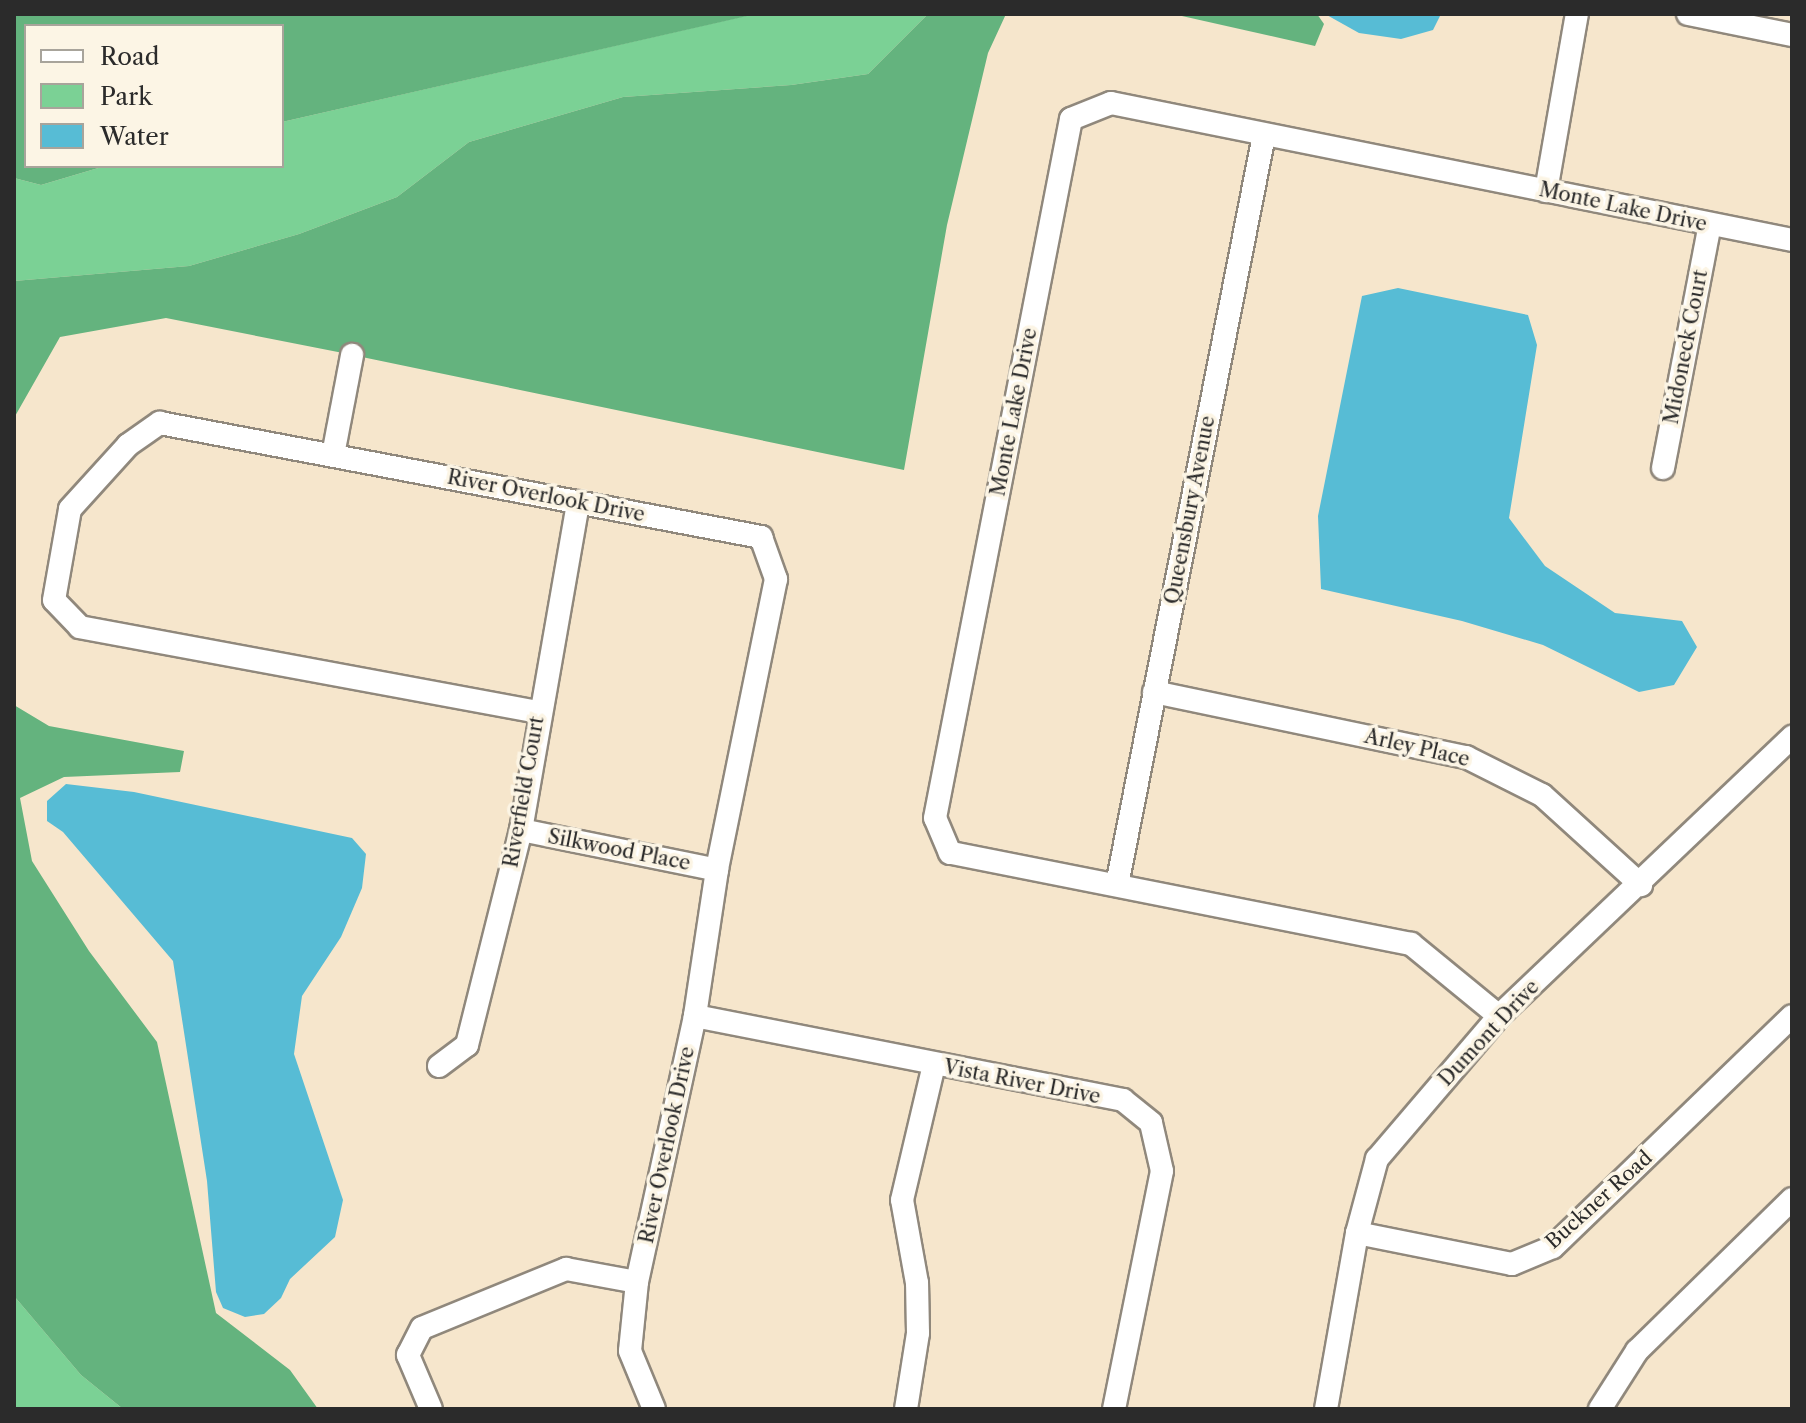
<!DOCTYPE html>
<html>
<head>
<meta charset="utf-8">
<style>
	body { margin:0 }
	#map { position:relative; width:1806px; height:1423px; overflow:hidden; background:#f6e6cc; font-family:"Libre Caslon Text",serif }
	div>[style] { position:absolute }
	.green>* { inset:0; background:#7bd195 }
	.forest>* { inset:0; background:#64b37e }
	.water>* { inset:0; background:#57bcd5 }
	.roads { filter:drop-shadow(2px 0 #90887c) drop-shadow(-2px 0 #90887c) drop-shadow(0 2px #90887c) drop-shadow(0 -2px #90887c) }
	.minor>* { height:22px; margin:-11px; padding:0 11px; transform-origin:11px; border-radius:11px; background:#fff }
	span { translate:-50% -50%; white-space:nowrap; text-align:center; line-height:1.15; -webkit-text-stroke:7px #fcf5e5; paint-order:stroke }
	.street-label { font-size:20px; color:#2b2b2b }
	.frame { position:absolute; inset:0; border:16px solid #2b2b2b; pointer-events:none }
	.legend { position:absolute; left:24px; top:24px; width:260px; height:144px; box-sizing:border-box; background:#fcf5e5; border:2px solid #a8a49b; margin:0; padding:10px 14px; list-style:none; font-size:24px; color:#2b2b2b }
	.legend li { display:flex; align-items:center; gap:16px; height:40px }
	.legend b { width:40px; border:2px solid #a8a49b }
</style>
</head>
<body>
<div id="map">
	<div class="green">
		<div style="clip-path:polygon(754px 14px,928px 14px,868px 74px,791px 85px,623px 97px,469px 142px,397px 197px,299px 234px,189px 266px,14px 281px,14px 178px,41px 185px,105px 166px,282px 166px,282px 122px)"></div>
		<div style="clip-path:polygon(14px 1296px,81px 1375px,123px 1409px,14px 1409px)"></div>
	</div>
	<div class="forest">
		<div style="clip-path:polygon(14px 14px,756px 14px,282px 122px,282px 26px,26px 26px,26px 166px,105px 166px,41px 185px,14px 178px)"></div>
		<div style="clip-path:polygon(928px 14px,1006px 14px,988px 53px,947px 225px,904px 470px,362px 357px,362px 349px,345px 346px,343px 353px,166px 318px,60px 337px,14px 418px,14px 281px,189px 266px,299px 234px,397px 197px,469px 142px,623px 97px,791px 85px,868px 74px)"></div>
		<div style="clip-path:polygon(1173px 14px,1317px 14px,1324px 24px,1315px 46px)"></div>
		<div style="clip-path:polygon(14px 705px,49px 726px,184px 751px,180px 772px,64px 777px,20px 798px,32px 861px,89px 951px,157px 1042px,216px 1313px,290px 1370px,318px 1409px,123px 1409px,81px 1375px,14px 1296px)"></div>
	</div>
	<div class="water">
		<div style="clip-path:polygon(1325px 14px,1441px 14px,1433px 30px,1401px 39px,1359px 33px)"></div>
		<div style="clip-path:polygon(1398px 288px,1528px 315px,1537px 345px,1509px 518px,1545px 566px,1615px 613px,1682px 621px,1697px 647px,1674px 685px,1639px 692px,1543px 645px,1462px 621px,1321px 589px,1318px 516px,1362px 296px)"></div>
		<div style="clip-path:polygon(66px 784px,134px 792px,352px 838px,366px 854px,362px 888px,341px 937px,302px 996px,294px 1054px,343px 1200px,335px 1237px,290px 1279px,281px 1298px,264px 1314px,245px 1317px,223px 1308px,216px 1292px,207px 1181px,173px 961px,63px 832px,47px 821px,47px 801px)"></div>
	</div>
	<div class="roads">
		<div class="minor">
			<div style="left:1688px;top:14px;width:106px;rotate:11.4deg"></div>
			<div style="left:1546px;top:191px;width:180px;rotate:-80.1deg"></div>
			<div style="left:333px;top:455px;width:102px;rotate:-79.2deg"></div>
			<div style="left:1663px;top:468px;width:248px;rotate:-79.1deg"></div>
			<div style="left:1154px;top:692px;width:319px;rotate:11.8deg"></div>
			<div style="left:1466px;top:757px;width:85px;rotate:26.6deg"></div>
			<div style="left:1542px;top:795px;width:134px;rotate:42.3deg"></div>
			<div style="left:538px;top:712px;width:466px;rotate:-169.5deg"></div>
			<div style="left:80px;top:627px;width:37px;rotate:-134deg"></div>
			<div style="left:54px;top:600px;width:92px;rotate:-80deg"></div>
			<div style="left:70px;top:509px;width:86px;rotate:-47.8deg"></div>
			<div style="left:128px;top:445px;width:39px;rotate:-35deg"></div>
			<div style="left:160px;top:423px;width:612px;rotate:10.74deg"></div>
			<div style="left:761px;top:537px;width:45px;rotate:70.3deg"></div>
			<div style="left:776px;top:579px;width:297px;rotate:101.5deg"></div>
			<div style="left:717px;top:870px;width:148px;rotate:98.6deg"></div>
			<div style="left:695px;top:1016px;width:272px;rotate:102.3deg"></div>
			<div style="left:637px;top:1282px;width:69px;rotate:95.8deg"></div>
			<div style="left:630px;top:1351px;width:63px;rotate:67.5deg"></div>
			<div style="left:521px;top:830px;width:200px;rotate:11.5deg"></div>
			<div style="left:1117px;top:885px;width:764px;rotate:-78.91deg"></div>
			<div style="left:695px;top:1016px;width:436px;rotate:11.1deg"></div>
			<div style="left:1123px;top:1100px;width:36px;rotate:39deg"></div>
			<div style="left:1151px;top:1123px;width:49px;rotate:77.1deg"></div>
			<div style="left:1162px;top:1171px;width:243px;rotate:101.4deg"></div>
			<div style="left:1499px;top:1016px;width:114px;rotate:-140.7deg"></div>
			<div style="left:1411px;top:944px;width:470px;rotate:-168.8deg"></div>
			<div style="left:950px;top:853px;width:38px;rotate:-113deg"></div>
			<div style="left:935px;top:818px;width:712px;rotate:-78.99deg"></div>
			<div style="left:1071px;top:119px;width:43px;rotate:-21.8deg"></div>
			<div style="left:1111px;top:103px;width:695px;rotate:11.37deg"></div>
			<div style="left:439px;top:1066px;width:35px;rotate:-37deg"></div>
			<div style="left:467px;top:1045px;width:222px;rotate:-75.9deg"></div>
			<div style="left:521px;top:830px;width:333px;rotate:-80.1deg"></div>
			<div style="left:1357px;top:1233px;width:158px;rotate:11.3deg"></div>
			<div style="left:1512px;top:1264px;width:44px;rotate:-22.5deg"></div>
			<div style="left:1553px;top:1247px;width:332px;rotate:-44deg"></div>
			<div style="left:431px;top:1409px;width:59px;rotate:-113.1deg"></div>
			<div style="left:408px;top:1355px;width:30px;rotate:-63deg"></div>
			<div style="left:422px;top:1328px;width:156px;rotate:-22.3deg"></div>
			<div style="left:566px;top:1269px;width:72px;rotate:10.4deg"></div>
			<div style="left:906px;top:1409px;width:77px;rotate:-81deg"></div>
			<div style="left:918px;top:1333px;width:50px;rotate:-91.1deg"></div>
			<div style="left:917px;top:1283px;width:84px;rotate:-100.2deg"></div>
			<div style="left:902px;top:1200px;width:139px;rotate:-76.7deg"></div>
			<div style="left:1326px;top:1409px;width:179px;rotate:-80deg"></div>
			<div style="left:1357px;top:1233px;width:77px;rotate:-74.9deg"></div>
			<div style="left:1377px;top:1159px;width:188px;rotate:-49.5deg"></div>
			<div style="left:1499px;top:1016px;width:405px;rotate:-43.6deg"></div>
			<div style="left:1600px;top:1409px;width:69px;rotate:-57.5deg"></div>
			<div style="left:1637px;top:1351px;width:217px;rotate:-44.4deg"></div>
		</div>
	</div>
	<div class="street-label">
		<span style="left:1623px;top:207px;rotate:12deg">Monte Lake Drive</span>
		<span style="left:1686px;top:347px;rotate:-79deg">Midoneck Court</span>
		<span style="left:1014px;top:412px;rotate:-79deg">Monte Lake Drive</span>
		<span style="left:546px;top:496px;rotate:11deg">River Overlook Drive</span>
		<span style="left:1190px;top:510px;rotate:-79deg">Queensbury Avenue</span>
		<span style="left:1417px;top:748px;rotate:13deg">Arley Place</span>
		<span style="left:524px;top:792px;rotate:-80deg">Riverfield Court</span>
		<span style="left:619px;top:850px;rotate:11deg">Silkwood Place</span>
		<span style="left:1489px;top:1033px;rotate:-47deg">Dumont Drive</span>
		<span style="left:1022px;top:1082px;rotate:11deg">Vista River Drive</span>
		<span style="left:667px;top:1145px;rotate:-78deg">River Overlook Drive</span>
		<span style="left:1599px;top:1200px;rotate:-42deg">Buckner Road</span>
	</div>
	<div class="frame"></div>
	<ul class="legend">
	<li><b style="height:10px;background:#fff"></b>Road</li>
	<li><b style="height:22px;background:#7bd195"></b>Park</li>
	<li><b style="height:22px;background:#57bcd5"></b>Water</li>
	</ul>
</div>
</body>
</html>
